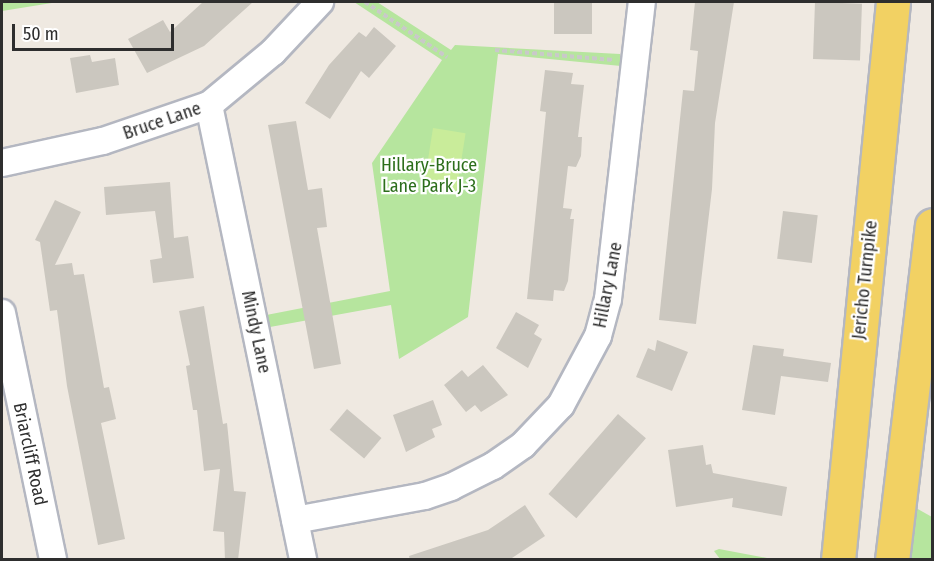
<!DOCTYPE html>
<html>
<head>
<meta charset="utf-8">
<style>
	body { margin:0 }
	#map { position:relative; width:934px; height:561px; overflow:hidden; background:#efe9e1; font-family:"Fira Sans Condensed",sans-serif }
	div>[style] { position:absolute }
	.green>* { inset:0; background:#b6e59e }
	.pitch>* { inset:0; background:#c9ec9a; transform-origin:0 0 }
	.building>* { inset:0; background:#cbc7bf; transform-origin:0 0 }
	.path>* { height:4px; margin-top:-2px; transform-origin:0; background:repeating-linear-gradient(90deg,#c9c9c9 0 4.5px,transparent 0 7.5px) }
	.roads { filter:drop-shadow(2px 0 #b4b7c1) drop-shadow(-2px 0 #b4b7c1) drop-shadow(0 2px #b4b7c1) drop-shadow(0 -2px #b4b7c1) }
	.minor>* { height:26px; margin:-13px; padding:0 13px; transform-origin:13px; border-radius:13px; background:#fff }
	.primary>* { height:33px; margin:-16.5px; padding:0 16.5px; transform-origin:16.5px; border-radius:16.5px; background:#f2d163 }
	span { translate:-50% -50%; white-space:nowrap; text-align:center; line-height:1.15; -webkit-text-stroke:4.5px #fff; paint-order:stroke }
	.street-label { font-size:18px; color:#2e2e2e }
	.park-label { font-size:18px; color:#2c6e1b }
	.frame { position:absolute; inset:0; border:3px solid #2e2e2e; pointer-events:none }
	.scale { position:absolute; left:12px; top:24px; width:162px; height:27px; box-sizing:border-box; border:3px solid #2e2e2e; border-top:0; padding-left:8px; font-size:18px; line-height:21px; white-space:nowrap; color:#2e2e2e; -webkit-text-stroke:4px #fff; paint-order:stroke }
</style>
</head>
<body>
<div id="map">
	<div class="green">
		<div style="clip-path:polygon(2px 2px,58px 2px,2px 11px)"></div>
		<div style="clip-path:polygon(354px 2px,377px 2px,451px 50px,455px 45px,620px 54px,621px 66px,498px 54px,468px 317px,399px 359px,391px 305px,259px 329px,256px 317px,390px 291px,372px 163px,442px 60px)"></div>
		<div style="clip-path:polygon(900px 499px,932px 517px,932px 559px,892px 560px)"></div>
		<div style="clip-path:polygon(719px 549px,772px 559px,720px 559px,714px 551px)"></div>
	</div>
	<div class="pitch">
		<div style="left:433px;top:128px;width:33px;height:58px;rotate:9deg"></div>
	</div>
	<div class="building">
		<div style="clip-path:polygon(203px 2px,253px 2px,204px 46px,147px 73px,128px 39px,163px 20px,170px 32px)"></div>
		<div style="left:554px;top:2px;width:38px;height:32px"></div>
		<div style="clip-path:polygon(695px 2px,734px 2px,715px 123px,712px 189px,696px 324px,659px 320px,683px 90px,694px 91px,698px 51px,690px 50px)"></div>
		<div style="left:815px;top:2px;width:47px;height:57px;rotate:2deg"></div>
		<div style="clip-path:polygon(374px 27px,396px 46px,369px 78px,361px 71px,330px 119px,305px 103px,329px 65px,359px 32px,366px 37px)"></div>
		<div style="clip-path:polygon(90px 55px,92px 62px,115px 58px,119px 85px,76px 93px,70px 58px)"></div>
		<div style="clip-path:polygon(545px 70px,573px 73px,571px 84px,584px 85px,578px 137px,582px 137px,581px 156px,576px 167px,568px 166px,563px 208px,572px 209px,570px 219px,574px 219px,568px 281px,564px 291px,554px 290px,553px 301px,527px 299px,546px 112px,540px 111px)"></div>
		<div style="clip-path:polygon(296px 121px,308px 190px,322px 188px,327px 227px,317px 228px,341px 364px,314px 369px,268px 125px)"></div>
		<div style="clip-path:polygon(170px 182px,174px 238px,188px 236px,194px 278px,153px 283px,150px 260px,162px 258px,155px 211px,106px 215px,104px 187px)"></div>
		<div style="clip-path:polygon(55px 200px,81px 212px,55px 265px,72px 263px,74px 275px,84px 274px,104px 388px,109px 387px,116px 419px,101px 423px,125px 539px,98px 545px,67px 386px,57px 310px,50px 311px,40px 242px,35px 240px)"></div>
		<div style="left:783px;top:211px;width:35px;height:48px;rotate:7deg"></div>
		<div style="clip-path:polygon(204px 306px,223px 424px,227px 423px,234px 491px,246px 492px,238px 560px,225px 560px,224px 532px,213px 531px,220px 469px,204px 471px,197px 410px,193px 410px,186px 366px,190px 365px,179px 311px)"></div>
		<div style="clip-path:polygon(516px 312px,539px 325px,534px 334px,542px 339px,528px 368px,496px 348px)"></div>
		<div style="clip-path:polygon(657px 340px,688px 352px,672px 391px,636px 377px,648px 348px,655px 351px)"></div>
		<div style="clip-path:polygon(753px 345px,784px 349px,783px 356px,831px 363px,828px 382px,781px 376px,775px 415px,742px 410px)"></div>
		<div style="clip-path:polygon(483px 365px,508px 395px,481px 412px,475px 405px,466px 412px,444px 385px,462px 370px,468px 377px)"></div>
		<div style="clip-path:polygon(433px 400px,442px 425px,432px 429px,435px 437px,406px 452px,393px 415px)"></div>
		<div style="left:347px;top:409px;width:45px;height:27px;rotate:40deg"></div>
		<div style="left:618px;top:414px;width:37px;height:106px;rotate:41deg"></div>
		<div style="clip-path:polygon(703px 445px,706px 465px,711px 464px,713px 473px,787px 487px,782px 516px,732px 507px,733px 498px,676px 507px,668px 450px)"></div>
		<div style="clip-path:polygon(525px 505px,545px 536px,509px 560px,410px 560px,409px 556px,488px 530px)"></div>
	</div>
	<div class="path">
		<div style="left:365px;top:2px;width:99px;rotate:33.9deg"></div>
		<div style="left:495px;top:50px;width:119px;rotate:4.8deg"></div>
	</div>
	<div class="roads">
		<div class="minor">
			<div style="left:209px;top:105px;width:465px;rotate:78.3deg"></div>
			<div style="left:2px;top:163px;width:103px;rotate:-12.3deg"></div>
			<div style="left:103px;top:141px;width:112px;rotate:-18.8deg"></div>
			<div style="left:209px;top:105px;width:83px;rotate:-39.6deg"></div>
			<div style="left:273px;top:52px;width:69px;rotate:-46.8deg"></div>
			<div style="left:2px;top:313px;width:252px;rotate:78.3deg"></div>
			<div style="left:295px;top:520px;width:132px;rotate:-10.5deg"></div>
			<div style="left:425px;top:496px;width:28px;rotate:-19deg"></div>
			<div style="left:451px;top:487px;width:47px;rotate:-26.6deg"></div>
			<div style="left:493px;top:466px;width:37px;rotate:-35deg"></div>
			<div style="left:523px;top:445px;width:55px;rotate:-46.5deg"></div>
			<div style="left:561px;top:405px;width:78px;rotate:-61.8deg"></div>
			<div style="left:598px;top:336px;width:38px;rotate:-75deg"></div>
			<div style="left:608px;top:299px;width:299px;rotate:-83.5deg"></div>
		</div>
		<div class="primary">
			<div style="left:838px;top:560px;width:561px;rotate:-84.37deg"></div>
			<div style="left:892px;top:560px;width:337px;rotate:-83.2deg"></div>
		</div>
	</div>
	<div class="street-label">
		<span style="left:162px;top:121px;rotate:-19deg">Bruce Lane</span>
		<span style="left:865px;top:280px;rotate:-84deg">Jericho Turnpike</span>
		<span style="left:608px;top:285px;rotate:-79deg">Hillary Lane</span>
		<span style="left:256px;top:332px;rotate:78deg">Mindy Lane</span>
		<span style="left:30px;top:454px;rotate:78deg">Briarcliff Road</span>
	</div>
	<div class="park-label">
		<span style="left:429px;top:176px">Hillary-Bruce<br>Lane Park J-3</span>
	</div>
	<div class="frame"></div>
	<div class="scale">50 m</div>
</div>
</body>
</html>
